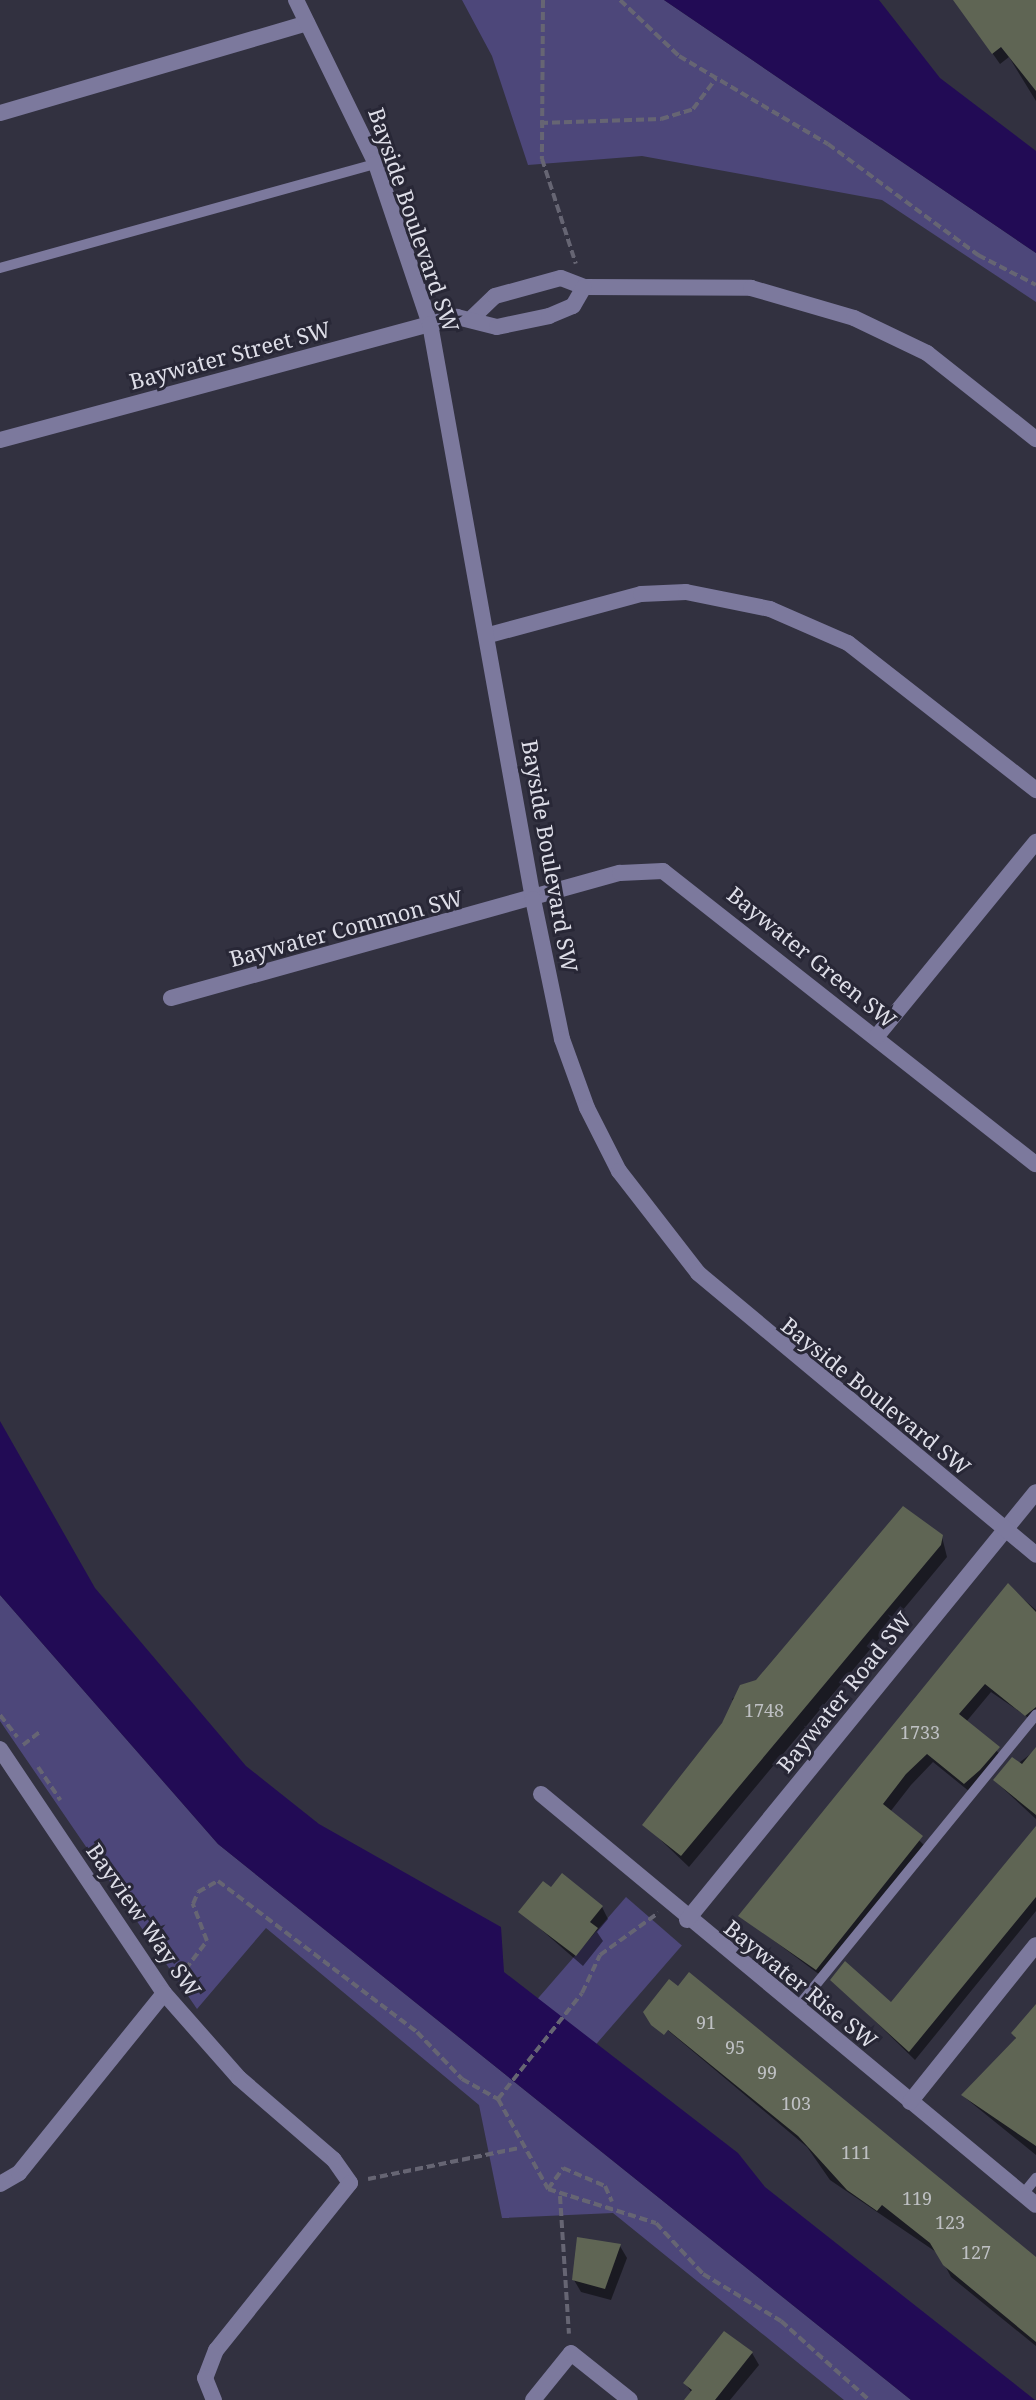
<!DOCTYPE html>
<html>
<head>
<meta charset="utf-8">
<style>
	body { margin:0 }
	#map { position:relative; width:1036px; height:2400px; overflow:hidden; background:#323140; font-family:"Noto Serif",serif }
	div>[style] { position:absolute }
	.green>* { inset:0; background:#4d477a; transform-origin:0 0 }
	.water>* { inset:0; background:#220b55 }
	.shadow>* { inset:0; background:#0007 }
	.building>* { inset:0; background:#5f6554 }
	.path>* { height:4px; margin-top:-2px; transform-origin:0; background:repeating-linear-gradient(90deg,#666573 0 8px,transparent 0 12px) }
	.service>* { height:10px; margin:-5px; padding:0 5px; transform-origin:5px; border-radius:5px; background:#7c799d }
	.minor>* { height:16px; margin:-8px; padding:0 8px; transform-origin:8px; border-radius:8px; background:#7c799d }
	.tertiary>* { height:16px; margin:-8px; padding:0 8px; transform-origin:8px; border-radius:8px; background:#7c799d }
	span { translate:-50% -50%; white-space:nowrap; text-align:center; line-height:1.15; -webkit-text-stroke:6px #282736; paint-order:stroke }
	.number-label { font-size:18px; color:#bec0c3 }
	.number-label span { -webkit-text-stroke-width:0 }
	.street-label { font-size:22px; color:#dedee8 }
</style>
</head>
<body>
<div id="map">
	<div class="green">
		<div style="clip-path:polygon(462px 0,664px 0,1036px 253px,1036px 302px,882px 200px,642px 156px,528px 165px,492px 56px)"></div>
		<div style="clip-path:polygon(0 1595px,218px 1844px,911px 2400px,844px 2400px,613px 2213px,502px 2218px,479px 2105px,266px 1928px,197px 2009px,0 1721px)"></div>
		<div style="left:626px;top:1897px;width:74px;height:136px;rotate:41deg"></div>
	</div>
	<div class="water">
		<div style="clip-path:polygon(664px 0,879px 0,940px 78px,1036px 151px,1036px 253px)"></div>
		<div style="clip-path:polygon(0 1421px,95px 1588px,246px 1766px,319px 1824px,501px 1927px,504px 1972px,738px 2153px,765px 2187px,1035px 2400px,911px 2400px,218px 1844px,0 1595px)"></div>
	</div>
	<div class="shadow">
		<div style="clip-path:polygon(955px 0,1031px 0,1036px 7px,1036px 101px,1009px 57px,1000px 64px)"></div>
		<div style="clip-path:polygon(904px 1508px,942px 1537px,947px 1557px,689px 1867px,645px 1825px,736px 1705px,732px 1699px,758px 1681px)"></div>
		<div style="clip-path:polygon(1008px 1586px,1036px 1610px,1036px 1723px,991px 1692px,966px 1722px,1004px 1758px,970px 1792px,933px 1762px,911px 1785px,890px 1812px,927px 1848px,824px 1978px,741px 1916px)"></div>
		<div style="clip-path:polygon(1036px 1750px,1036px 1819px,995px 1781px)"></div>
		<div style="clip-path:polygon(1036px 1830px,1036px 1911px,915px 2060px,833px 1980px,891px 2005px)"></div>
		<div style="clip-path:polygon(551px 1890px,602px 1907px,608px 1919px,597px 1932px,603px 1941px,583px 1966px,521px 1912px)"></div>
		<div style="clip-path:polygon(1036px 2005px,1036px 2155px,963px 2096px,1016px 2040px,1013px 2033px)"></div>
		<div style="clip-path:polygon(646px 2012px,1036px 2260px,1036px 2346px,951px 2277px,939px 2254px,830px 2180px,807px 2147px)"></div>
		<div style="clip-path:polygon(620px 2246px,627px 2258px,611px 2300px,581px 2292px,574px 2280px)"></div>
		<div style="clip-path:polygon(752px 2353px,759px 2365px,730px 2400px,697px 2400px,685px 2383px)"></div>
	</div>
	<div class="building">
		<div style="clip-path:polygon(953px 0,1036px 0,1036px 91px,1001px 47px,992px 54px)"></div>
		<div style="clip-path:polygon(903px 1506px,943px 1535px,941px 1545px,681px 1856px,642px 1825px,722px 1723px,740px 1685px,756px 1680px)"></div>
		<div style="clip-path:polygon(1008px 1583px,1036px 1612px,1036px 1707px,1025px 1716px,985px 1684px,959px 1714px,1000px 1747px,980px 1770px,964px 1784px,927px 1754px,906px 1774px,883px 1804px,923px 1836px,816px 1970px,738px 1916px)"></div>
		<div style="clip-path:polygon(1036px 1747px,1036px 1815px,993px 1780px,1012px 1757px,1022px 1764px)"></div>
		<div style="clip-path:polygon(1036px 1826px,1036px 1897px,909px 2052px,830px 1980px,845px 1961px,891px 2002px)"></div>
		<div style="clip-path:polygon(562px 1873px,603px 1906px,590px 1922px,598px 1928px,576px 1956px,518px 1912px,543px 1881px,551px 1887px)"></div>
		<div style="clip-path:polygon(689px 1972px,1036px 2257px,1036px 2342px,943px 2265px,930px 2243px,882px 2205px,877px 2211px,847px 2190px,798px 2136px,668px 2030px,664px 2035px,651px 2025px,643px 2012px,669px 1979px,678px 1986px)"></div>
		<div style="clip-path:polygon(1036px 2004px,1036px 2146px,961px 2095px,1016px 2038px,1011px 2033px)"></div>
		<div style="clip-path:polygon(577px 2237px,621px 2244px,605px 2289px,572px 2280px)"></div>
		<div style="clip-path:polygon(724px 2331px,753px 2352px,715px 2400px,684px 2400px,692px 2390px,683px 2383px)"></div>
	</div>
	<div class="path">
		<div style="left:543px;top:0;width:159px;rotate:90.4deg"></div>
		<div style="left:542px;top:159px;width:110px;rotate:72.1deg"></div>
		<div style="left:620px;top:0;width:81px;rotate:43.5deg"></div>
		<div style="left:679px;top:56px;width:173px;rotate:30.6deg"></div>
		<div style="left:828px;top:144px;width:187px;rotate:36.5deg"></div>
		<div style="left:978px;top:255px;width:65px;rotate:27.3deg"></div>
		<div style="left:540px;top:123px;width:121px;rotate:-1.9deg"></div>
		<div style="left:661px;top:119px;width:34px;rotate:-17deg"></div>
		<div style="left:693px;top:109px;width:38px;rotate:-53deg"></div>
		<div style="left:0;top:1715px;width:28px;rotate:52deg"></div>
		<div style="left:23px;top:1745px;width:23px;rotate:-38deg"></div>
		<div style="left:38px;top:1767px;width:40px;rotate:56deg"></div>
		<div style="left:178px;top:1979px;width:48px;rotate:-52.7deg"></div>
		<div style="left:207px;top:1941px;width:40px;rotate:-111deg"></div>
		<div style="left:193px;top:1904px;width:13px;rotate:-67deg"></div>
		<div style="left:198px;top:1892px;width:23px;rotate:-29deg"></div>
		<div style="left:218px;top:1881px;width:250px;rotate:37.2deg"></div>
		<div style="left:417px;top:2032px;width:65px;rotate:46.2deg"></div>
		<div style="left:462px;top:2079px;width:41px;rotate:29.1deg"></div>
		<div style="left:498px;top:2099px;width:103px;rotate:60.9deg"></div>
		<div style="left:548px;top:2189px;width:113px;rotate:17.5deg"></div>
		<div style="left:656px;top:2223px;width:69px;rotate:47.3deg"></div>
		<div style="left:703px;top:2274px;width:91px;rotate:31.1deg"></div>
		<div style="left:781px;top:2321px;width:118px;rotate:41.9deg"></div>
		<div style="left:498px;top:2099px;width:135px;rotate:-51.6deg"></div>
		<div style="left:582px;top:1993px;width:42px;rotate:-64.7deg"></div>
		<div style="left:600px;top:1955px;width:72px;rotate:-35.9deg"></div>
		<div style="left:368px;top:2179px;width:154px;rotate:-11.6deg"></div>
		<div style="left:548px;top:2189px;width:26px;rotate:-54deg"></div>
		<div style="left:563px;top:2168px;width:46px;rotate:23.2deg"></div>
		<div style="left:605px;top:2186px;width:17px;rotate:66deg"></div>
		<div style="left:560px;top:2196px;width:138px;rotate:86.3deg"></div>
	</div>
	<div class="service">
		<div style="left:0;top:268px;width:390px;rotate:-15.5deg"></div>
		<div style="left:796px;top:2009px;width:380px;rotate:-50.8deg"></div>
		<div style="left:1023px;top:2194px;width:21px;rotate:-51deg"></div>
	</div>
	<div class="minor">
		<div style="left:0;top:113px;width:320px;rotate:-16.3deg"></div>
		<div style="left:473px;top:317px;width:30px;rotate:-44deg"></div>
		<div style="left:495px;top:296px;width:68px;rotate:-15.3deg"></div>
		<div style="left:561px;top:278px;width:25px;rotate:21deg"></div>
		<div style="left:584px;top:287px;width:167px;rotate:0.3deg"></div>
		<div style="left:751px;top:288px;width:107px;rotate:16.2deg"></div>
		<div style="left:854px;top:318px;width:81px;rotate:25.6deg"></div>
		<div style="left:927px;top:353px;width:139px;rotate:38.3deg"></div>
		<div style="left:0;top:440px;width:473px;rotate:-15.1deg"></div>
		<div style="left:457px;top:317px;width:41px;rotate:14deg"></div>
		<div style="left:497px;top:327px;width:53px;rotate:-11.9deg"></div>
		<div style="left:549px;top:316px;width:26px;rotate:-23deg"></div>
		<div style="left:573px;top:306px;width:22px;rotate:-60deg"></div>
		<div style="left:489px;top:635px;width:157px;rotate:-15.1deg"></div>
		<div style="left:641px;top:594px;width:45px;rotate:-2.5deg"></div>
		<div style="left:686px;top:592px;width:86px;rotate:11.4deg"></div>
		<div style="left:770px;top:609px;width:85px;rotate:23.6deg"></div>
		<div style="left:848px;top:643px;width:239px;rotate:38deg"></div>
		<div style="left:171px;top:998px;width:466px;rotate:-15.6deg"></div>
		<div style="left:620px;top:873px;width:43px;rotate:-2.7deg"></div>
		<div style="left:663px;top:871px;width:474px;rotate:38.2deg"></div>
		<div style="left:877px;top:1036px;width:251px;rotate:-50.7deg"></div>
		<div style="left:0;top:1749px;width:294px;rotate:56.1deg"></div>
		<div style="left:164px;top:1993px;width:113px;rotate:48.6deg"></div>
		<div style="left:239px;top:2078px;width:125px;rotate:40.8deg"></div>
		<div style="left:334px;top:2160px;width:28px;rotate:55deg"></div>
		<div style="left:350px;top:2183px;width:214px;rotate:128.7deg"></div>
		<div style="left:216px;top:2350px;width:30px;rotate:111deg"></div>
		<div style="left:205px;top:2378px;width:24px;rotate:68deg"></div>
		<div style="left:541px;top:1794px;width:643px;rotate:39.7deg"></div>
		<div style="left:687px;top:1920px;width:552px;rotate:-50.81deg"></div>
		<div style="left:910px;top:2102px;width:201px;rotate:-51.3deg"></div>
		<div style="left:0;top:2184px;width:22px;rotate:-30deg"></div>
		<div style="left:19px;top:2173px;width:231px;rotate:-51.1deg"></div>
		<div style="left:533px;top:2400px;width:60px;rotate:-51deg"></div>
		<div style="left:571px;top:2353px;width:75px;rotate:38.5deg"></div>
	</div>
	<div class="tertiary">
		<div style="left:296px;top:0;width:182px;rotate:64deg"></div>
		<div style="left:376px;top:164px;width:169px;rotate:71.4deg"></div>
		<div style="left:430px;top:324px;width:584px;rotate:79.84deg"></div>
		<div style="left:533px;top:899px;width:143px;rotate:78.3deg"></div>
		<div style="left:562px;top:1039px;width:73px;rotate:70.1deg"></div>
		<div style="left:587px;top:1108px;width:71px;rotate:63.1deg"></div>
		<div style="left:619px;top:1171px;width:129px;rotate:52.2deg"></div>
		<div style="left:698px;top:1273px;width:440px;rotate:39.8deg"></div>
	</div>
	<div class="number-label">
		<span style="left:764px;top:1710px">1748</span>
		<span style="left:920px;top:1732px">1733</span>
		<span style="left:706px;top:2022px">91</span>
		<span style="left:735px;top:2047px">95</span>
		<span style="left:767px;top:2072px">99</span>
		<span style="left:796px;top:2103px">103</span>
		<span style="left:856px;top:2152px">111</span>
		<span style="left:917px;top:2198px">119</span>
		<span style="left:950px;top:2222px">123</span>
		<span style="left:976px;top:2252px">127</span>
	</div>
	<div class="street-label">
		<span style="left:414px;top:220px;rotate:71deg">Bayside Boulevard SW</span>
		<span style="left:230px;top:355px;rotate:-15deg">Baywater Street SW</span>
		<span style="left:550px;top:856px;rotate:80deg">Bayside Boulevard SW</span>
		<span style="left:346px;top:928px;rotate:-15deg">Baywater Common SW</span>
		<span style="left:812px;top:957px;rotate:39deg">Baywater Green SW</span>
		<span style="left:876px;top:1396px;rotate:39deg">Bayside Boulevard SW</span>
		<span style="left:844px;top:1692px;rotate:-51deg">Baywater Road SW</span>
		<span style="left:144px;top:1920px;rotate:55deg">Bayview Way SW</span>
		<span style="left:801px;top:1984px;rotate:39deg">Baywater Rise SW</span>
	</div>
</div>
</body>
</html>
